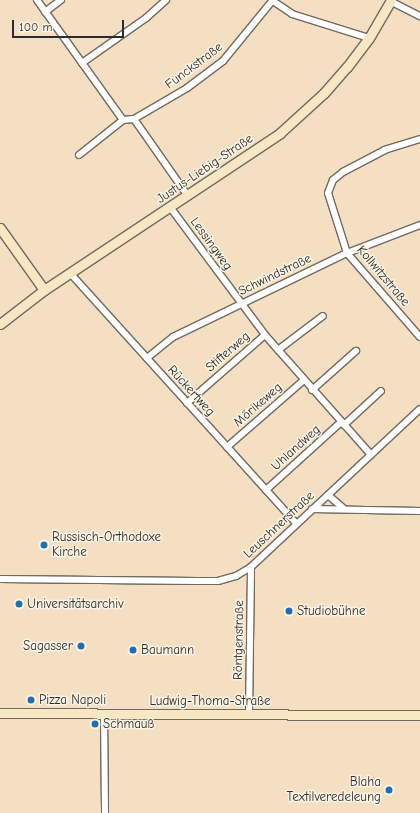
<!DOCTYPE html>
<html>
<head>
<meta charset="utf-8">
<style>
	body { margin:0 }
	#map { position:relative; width:420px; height:813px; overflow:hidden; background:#f4dfc2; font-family:"Comic Neue",sans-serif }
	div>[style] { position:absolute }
	.roads { filter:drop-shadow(1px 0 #716a60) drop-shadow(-1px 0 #716a60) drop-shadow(0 1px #716a60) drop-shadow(0 -1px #716a60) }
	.street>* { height:6px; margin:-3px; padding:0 3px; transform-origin:3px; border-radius:3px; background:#fff }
	.secondary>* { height:9px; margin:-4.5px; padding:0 4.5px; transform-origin:4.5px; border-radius:4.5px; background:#f8e7c3 }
	.dots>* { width:11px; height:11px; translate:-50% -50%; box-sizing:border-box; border:2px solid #fcf5e5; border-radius:50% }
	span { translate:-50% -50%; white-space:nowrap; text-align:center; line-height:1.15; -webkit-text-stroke:3px #fcf5e5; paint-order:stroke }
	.street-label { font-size:13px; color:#2b2b2b }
	.poi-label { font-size:13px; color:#2b2b2b }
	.left { translate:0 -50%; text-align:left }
	.right { translate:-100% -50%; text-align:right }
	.scale { position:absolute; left:12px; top:20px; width:112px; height:18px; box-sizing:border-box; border:2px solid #2b2b2b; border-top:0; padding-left:5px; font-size:12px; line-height:14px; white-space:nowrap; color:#2b2b2b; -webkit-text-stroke:3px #fcf5e5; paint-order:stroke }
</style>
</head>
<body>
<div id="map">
	<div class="roads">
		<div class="street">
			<div style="left:37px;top:0;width:148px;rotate:54.4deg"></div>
			<div style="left:273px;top:1px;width:23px;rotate:34deg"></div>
			<div style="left:292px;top:14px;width:81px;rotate:17.3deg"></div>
			<div style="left:390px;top:1px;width:34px;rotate:27deg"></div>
			<div style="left:45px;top:12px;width:20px;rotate:-37deg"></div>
			<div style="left:82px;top:63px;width:78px;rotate:-35.1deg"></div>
			<div style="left:146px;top:18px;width:27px;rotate:-42deg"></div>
			<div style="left:134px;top:119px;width:61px;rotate:-30.3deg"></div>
			<div style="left:187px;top:88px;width:45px;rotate:-36.9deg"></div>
			<div style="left:223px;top:61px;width:79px;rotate:-50.7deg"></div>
			<div style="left:420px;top:139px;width:37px;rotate:163deg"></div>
			<div style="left:385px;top:150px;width:47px;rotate:152.4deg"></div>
			<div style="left:343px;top:172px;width:13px;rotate:141deg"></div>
			<div style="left:333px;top:180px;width:14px;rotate:111deg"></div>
			<div style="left:328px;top:193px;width:63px;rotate:72.4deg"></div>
			<div style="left:347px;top:253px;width:111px;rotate:49deg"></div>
			<div style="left:79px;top:155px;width:56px;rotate:-38.5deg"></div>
			<div style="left:123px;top:120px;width:11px;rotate:-5deg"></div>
			<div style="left:134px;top:119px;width:94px;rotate:55deg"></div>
			<div style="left:170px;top:207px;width:159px;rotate:53.4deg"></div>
			<div style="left:265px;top:335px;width:160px;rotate:48.5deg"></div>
			<div style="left:70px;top:273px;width:337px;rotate:47.9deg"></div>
			<div style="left:278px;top:350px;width:56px;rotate:-37.1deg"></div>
			<div style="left:147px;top:358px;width:33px;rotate:-39deg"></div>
			<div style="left:173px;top:337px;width:193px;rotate:-25.8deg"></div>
			<div style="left:347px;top:253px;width:78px;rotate:-21deg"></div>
			<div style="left:312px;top:390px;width:59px;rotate:-41.6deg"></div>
			<div style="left:187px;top:403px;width:103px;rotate:-41.1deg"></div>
			<div style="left:344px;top:425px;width:50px;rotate:-42.6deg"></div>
			<div style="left:227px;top:447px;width:102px;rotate:-41deg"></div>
			<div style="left:266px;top:490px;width:101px;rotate:-42.2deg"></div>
			<div style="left:328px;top:495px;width:20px;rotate:41deg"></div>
			<div style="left:312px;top:509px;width:108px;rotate:1.1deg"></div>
			<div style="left:0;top:579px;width:197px;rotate:0.6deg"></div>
			<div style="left:197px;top:581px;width:21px"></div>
			<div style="left:218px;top:581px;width:19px;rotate:-16deg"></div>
			<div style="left:236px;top:576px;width:17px;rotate:-31deg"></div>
			<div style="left:251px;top:567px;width:231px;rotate:-43.1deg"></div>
			<div style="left:104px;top:714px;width:99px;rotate:89.4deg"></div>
			<div style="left:249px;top:714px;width:147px;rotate:-89.2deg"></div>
		</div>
		<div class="secondary">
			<div style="left:0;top:228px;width:76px;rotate:54.6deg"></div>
			<div style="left:0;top:324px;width:56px;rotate:-37.7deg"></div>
			<div style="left:44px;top:290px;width:283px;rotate:-33.6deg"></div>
			<div style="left:280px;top:133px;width:59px;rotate:-42.3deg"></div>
			<div style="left:324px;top:93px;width:35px;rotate:-49deg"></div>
			<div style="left:347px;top:67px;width:36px;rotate:-53deg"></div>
			<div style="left:369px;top:38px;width:44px;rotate:-59.9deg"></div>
			<div style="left:0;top:713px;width:420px;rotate:0.3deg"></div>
		</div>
	</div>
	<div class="dots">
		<div style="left:44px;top:545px;background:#1f6fb2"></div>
		<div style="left:19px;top:604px;background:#1f6fb2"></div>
		<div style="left:289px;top:611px;background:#1f6fb2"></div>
		<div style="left:81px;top:646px;background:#1f6fb2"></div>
		<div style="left:133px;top:650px;background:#1f6fb2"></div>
		<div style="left:31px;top:700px;background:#1f6fb2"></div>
		<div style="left:95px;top:724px;background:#1f6fb2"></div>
		<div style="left:389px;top:790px;background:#1f6fb2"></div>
	</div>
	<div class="street-label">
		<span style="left:194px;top:66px;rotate:-37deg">Funckstraße</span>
		<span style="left:205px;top:169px;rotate:-34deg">Justus-Liebig-Straße</span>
		<span style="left:211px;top:244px;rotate:54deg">Lessingweg</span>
		<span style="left:275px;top:275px;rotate:-26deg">Schwindstraße</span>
		<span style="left:383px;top:276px;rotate:50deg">Kollwitzstraße</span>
		<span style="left:228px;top:352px;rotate:-41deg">Stifterweg</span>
		<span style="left:191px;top:391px;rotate:48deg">Rückertweg</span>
		<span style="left:258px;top:405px;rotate:-41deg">Mörikeweg</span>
		<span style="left:296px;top:448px;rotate:-42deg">Uhlandweg</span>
		<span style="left:279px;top:525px;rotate:-43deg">Leuschnerstraße</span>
		<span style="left:239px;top:640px;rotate:-89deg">Röntgenstraße</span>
		<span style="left:210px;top:701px">Ludwig-Thoma-Straße</span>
	</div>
	<div class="poi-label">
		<span class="left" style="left:52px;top:545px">Russisch-Orthodoxe<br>Kirche</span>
		<span class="left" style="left:27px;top:604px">Universitätsarchiv</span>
		<span class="left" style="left:297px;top:611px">Studiobühne</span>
		<span class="right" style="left:73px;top:646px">Sagasser</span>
		<span class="left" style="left:141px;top:650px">Baumann</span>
		<span class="left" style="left:39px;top:700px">Pizza Napoli</span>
		<span class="left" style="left:103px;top:724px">Schmauß</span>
		<span class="right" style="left:381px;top:790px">Blaha<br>Textilveredeleung</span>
	</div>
	<div class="scale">100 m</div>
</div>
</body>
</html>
